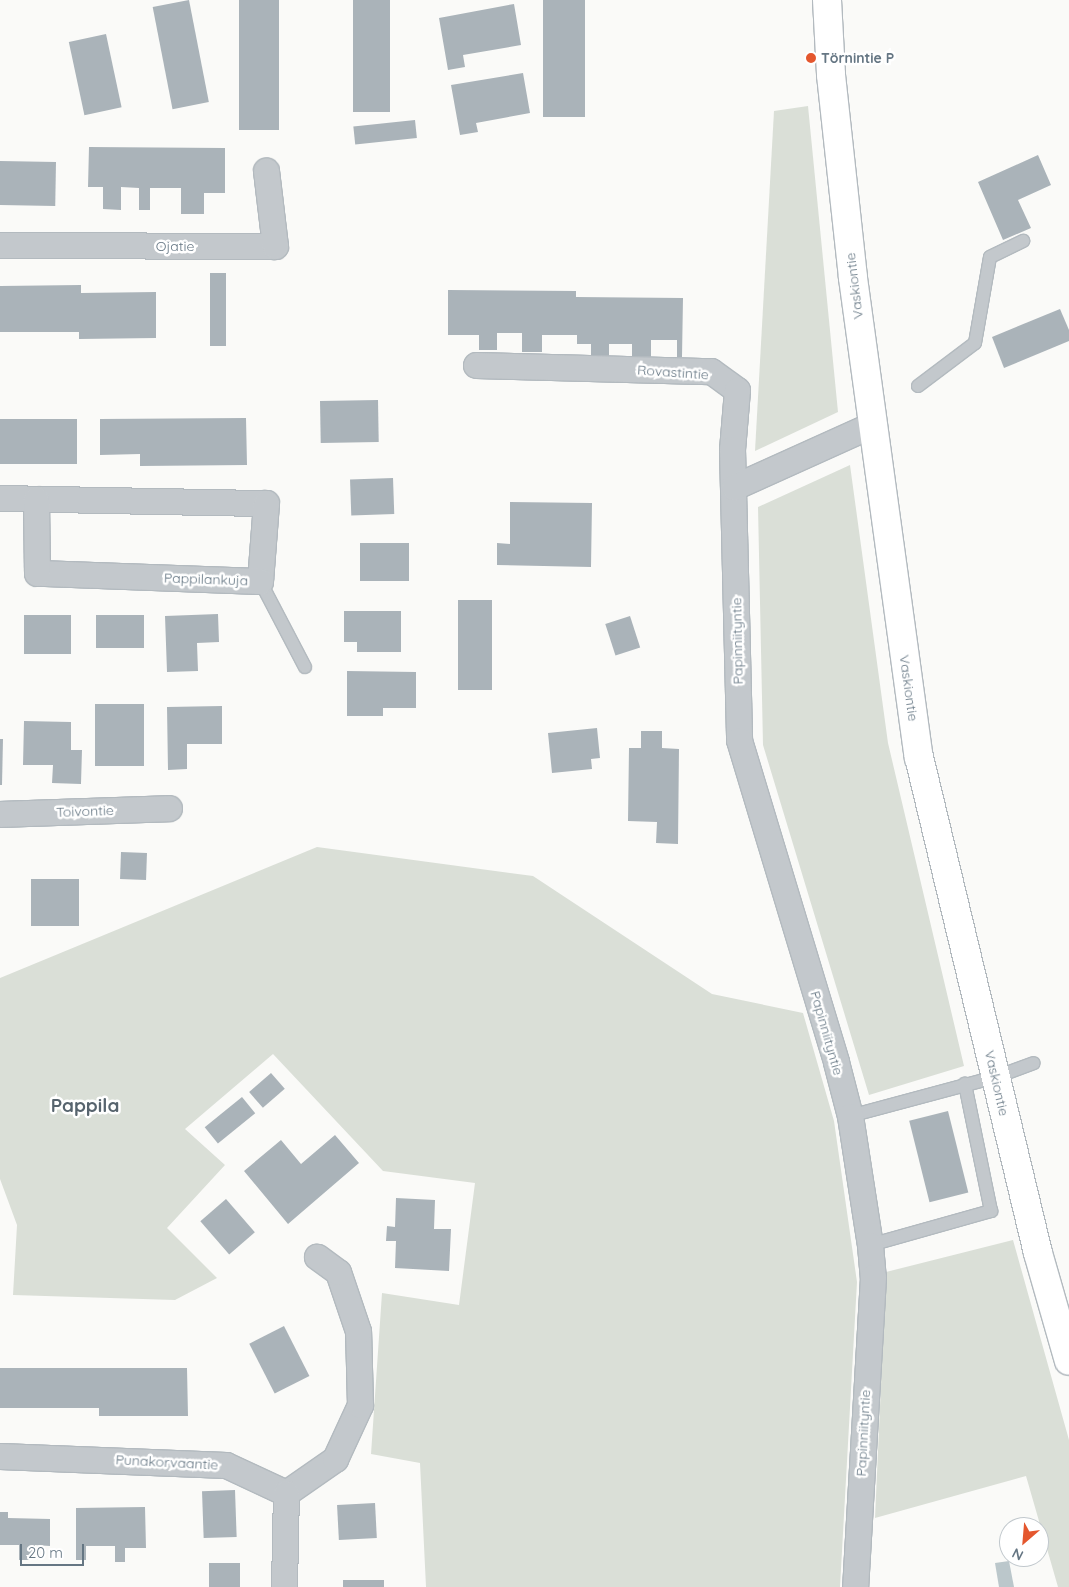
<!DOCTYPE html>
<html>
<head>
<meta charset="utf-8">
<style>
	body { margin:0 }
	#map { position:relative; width:1069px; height:1587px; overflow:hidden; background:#fafaf8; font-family:Quicksand,sans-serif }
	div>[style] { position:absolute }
	.green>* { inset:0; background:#dadfd7 }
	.water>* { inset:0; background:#bbc7cb }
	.building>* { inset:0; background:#aab3b9; transform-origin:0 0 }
	.roads { filter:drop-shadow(1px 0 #b3babf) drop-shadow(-1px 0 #b3babf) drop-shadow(0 1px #b3babf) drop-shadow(0 -1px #b3babf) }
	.service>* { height:12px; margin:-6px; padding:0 6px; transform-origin:6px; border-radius:6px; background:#c3c8cc }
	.minor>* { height:25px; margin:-12.5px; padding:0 12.5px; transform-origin:12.5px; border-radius:12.5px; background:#c3c8cc }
	.secondary>* { height:28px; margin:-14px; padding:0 14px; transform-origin:14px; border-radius:14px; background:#fff }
	.dots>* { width:14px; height:14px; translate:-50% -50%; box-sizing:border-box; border:2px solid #fff; border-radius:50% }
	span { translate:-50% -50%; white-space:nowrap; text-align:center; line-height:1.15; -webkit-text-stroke:5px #fff; paint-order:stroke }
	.poi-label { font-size:14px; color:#657683; font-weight:700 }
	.left { translate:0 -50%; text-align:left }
	.street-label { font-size:14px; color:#657683 }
	.district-label { font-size:19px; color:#57646e; font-weight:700 }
	.north { position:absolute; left:999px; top:1517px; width:50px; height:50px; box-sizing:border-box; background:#fff; border:1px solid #c1c8cd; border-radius:50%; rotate:207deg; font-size:14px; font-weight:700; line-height:20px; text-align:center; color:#657683 }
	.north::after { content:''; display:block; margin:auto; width:18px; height:22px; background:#e4572e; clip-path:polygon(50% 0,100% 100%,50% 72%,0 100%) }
	.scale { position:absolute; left:20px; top:1544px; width:64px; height:22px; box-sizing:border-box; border:2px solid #657683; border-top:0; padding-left:6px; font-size:15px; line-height:18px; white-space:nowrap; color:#657683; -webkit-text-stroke:4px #fff; paint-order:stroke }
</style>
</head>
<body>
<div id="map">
	<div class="green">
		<div style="clip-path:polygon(808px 106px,838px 412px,755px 451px,774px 111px)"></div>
		<div style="clip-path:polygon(850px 465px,888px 743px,964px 1066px,869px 1095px,763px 745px,758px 507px)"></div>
		<div style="clip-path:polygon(317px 847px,533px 876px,712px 994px,803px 1013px,834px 1121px,857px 1282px,840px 1587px,426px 1587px,420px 1463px,371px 1454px,382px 1293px,459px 1305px,475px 1183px,383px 1171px,273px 1054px,185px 1129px,225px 1165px,167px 1228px,217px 1278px,175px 1300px,13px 1295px,17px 1225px,0 1179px,0 978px)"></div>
		<div style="clip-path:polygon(1013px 1240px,1069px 1440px,1069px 1587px,1058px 1587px,1026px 1476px,875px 1518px,886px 1272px)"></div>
	</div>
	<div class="water">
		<div style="clip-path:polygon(1009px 1561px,1014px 1587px,999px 1587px,995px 1563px)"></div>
	</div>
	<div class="building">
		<div style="left:189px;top:0;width:104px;height:37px;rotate:79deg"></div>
		<div style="left:239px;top:0;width:40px;height:130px"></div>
		<div style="left:353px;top:0;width:37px;height:112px"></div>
		<div style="left:543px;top:0;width:42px;height:117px"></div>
		<div style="clip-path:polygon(514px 4px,521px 45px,463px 55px,465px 67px,448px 70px,439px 18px)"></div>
		<div style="left:106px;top:34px;width:75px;height:38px;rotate:78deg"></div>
		<div style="clip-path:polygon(523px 73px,530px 113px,476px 123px,478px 132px,460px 135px,451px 85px)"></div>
		<div style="left:415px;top:120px;width:18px;height:62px;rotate:84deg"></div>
		<div style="clip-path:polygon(89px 147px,225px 148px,225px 193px,204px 193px,204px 214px,181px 214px,181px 188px,150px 188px,150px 210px,139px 210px,139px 188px,121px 187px,121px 210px,103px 209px,103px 187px,88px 187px)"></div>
		<div style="clip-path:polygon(1038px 155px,1051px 185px,1018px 200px,1031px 228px,1003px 240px,978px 182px)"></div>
		<div style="left:0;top:161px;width:56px;height:44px;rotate:1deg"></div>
		<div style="left:210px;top:273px;width:16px;height:73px"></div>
		<div style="clip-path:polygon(81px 285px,81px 293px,156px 292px,156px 338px,79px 339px,79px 332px,0 332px,0 286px)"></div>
		<div style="clip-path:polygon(448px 290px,576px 291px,576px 297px,683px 298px,682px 357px,677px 357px,677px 340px,651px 340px,651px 361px,632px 360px,632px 344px,609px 344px,609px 359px,591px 359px,591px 344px,577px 344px,577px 335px,542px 335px,542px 352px,522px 352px,522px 333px,497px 333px,497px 350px,479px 350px,479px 335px,448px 335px)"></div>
		<div style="clip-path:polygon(1060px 309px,1069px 330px,1069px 341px,1004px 368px,992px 337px)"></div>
		<div style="left:378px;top:400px;width:42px;height:58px;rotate:89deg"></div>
		<div style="clip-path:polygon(246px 418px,247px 465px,140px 466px,140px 454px,100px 455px,100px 419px)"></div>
		<div style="left:0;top:419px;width:77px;height:45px"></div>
		<div style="left:393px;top:478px;width:36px;height:43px;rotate:88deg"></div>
		<div style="clip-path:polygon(510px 502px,592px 503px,591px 567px,497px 565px,497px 543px,510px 544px)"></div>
		<div style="left:360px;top:543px;width:49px;height:38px"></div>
		<div style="left:458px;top:600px;width:34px;height:90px"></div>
		<div style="clip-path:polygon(344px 611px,401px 611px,401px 652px,357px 652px,357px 642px,344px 642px)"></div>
		<div style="clip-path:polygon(218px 614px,219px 642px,197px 643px,198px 671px,167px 672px,165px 616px)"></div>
		<div style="left:24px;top:615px;width:47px;height:39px"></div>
		<div style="left:144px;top:615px;width:33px;height:48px;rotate:90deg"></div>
		<div style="left:630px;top:616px;width:33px;height:26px;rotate:72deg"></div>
		<div style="clip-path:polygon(347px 671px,416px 672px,416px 708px,383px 708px,383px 716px,347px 716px)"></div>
		<div style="left:95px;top:704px;width:49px;height:62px"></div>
		<div style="clip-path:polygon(222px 706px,222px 744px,187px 744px,187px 769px,168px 770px,167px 707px)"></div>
		<div style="clip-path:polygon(24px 721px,71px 722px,71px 750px,82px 750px,81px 784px,52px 783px,53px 765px,23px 765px)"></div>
		<div style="clip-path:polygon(597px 728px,600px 758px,591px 759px,592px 769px,552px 773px,548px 733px)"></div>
		<div style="clip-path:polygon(641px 731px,662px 731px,662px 748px,679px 749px,678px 844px,656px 843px,657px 822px,628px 821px,629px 748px,641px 748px)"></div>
		<div style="clip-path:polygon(0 739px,3px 739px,2px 785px,0 785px)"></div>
		<div style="left:121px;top:852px;width:26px;height:27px;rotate:2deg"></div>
		<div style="left:31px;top:879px;width:48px;height:47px"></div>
		<div style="left:271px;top:1073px;width:21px;height:29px;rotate:49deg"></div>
		<div style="left:242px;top:1097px;width:21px;height:48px;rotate:51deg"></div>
		<div style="left:948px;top:1111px;width:84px;height:40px;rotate:76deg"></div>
		<div style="clip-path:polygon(335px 1135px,359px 1163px,288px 1224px,244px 1171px,281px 1140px,301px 1164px)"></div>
		<div style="clip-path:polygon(396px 1198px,435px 1200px,434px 1229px,451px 1229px,449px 1271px,395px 1268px,396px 1241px,386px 1241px,387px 1226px,395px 1227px)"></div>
		<div style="left:226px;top:1199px;width:44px;height:34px;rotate:49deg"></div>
		<div style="left:284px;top:1326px;width:56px;height:39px;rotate:63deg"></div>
		<div style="clip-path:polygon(0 1368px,187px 1368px,188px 1416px,99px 1416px,99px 1408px,0 1408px)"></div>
		<div style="left:235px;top:1490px;width:47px;height:33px;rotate:88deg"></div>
		<div style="left:375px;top:1503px;width:35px;height:38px;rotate:87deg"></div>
		<div style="clip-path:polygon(145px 1507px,146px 1548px,125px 1548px,125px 1562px,115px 1562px,115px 1546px,86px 1546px,86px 1560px,76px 1560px,76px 1508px)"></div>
		<div style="clip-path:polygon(0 1512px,8px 1512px,8px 1518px,50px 1519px,50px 1546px,35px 1545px,35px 1560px,19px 1560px,19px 1545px,0 1545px)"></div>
		<div style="left:240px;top:1563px;width:24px;height:31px;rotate:90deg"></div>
		<div style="left:343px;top:1580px;width:41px;height:7px"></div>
	</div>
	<div class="roads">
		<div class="service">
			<div style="left:918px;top:386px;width:71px;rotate:-37deg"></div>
			<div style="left:975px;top:343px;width:87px;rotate:-80.1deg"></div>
			<div style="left:990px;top:257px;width:37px;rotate:-26deg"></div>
			<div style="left:260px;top:581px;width:97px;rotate:62.4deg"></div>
			<div style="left:850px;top:1116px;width:151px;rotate:-15deg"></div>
			<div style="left:996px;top:1077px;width:40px;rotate:-20.2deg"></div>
			<div style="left:870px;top:1245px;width:126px;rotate:-15.7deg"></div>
			<div style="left:991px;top:1211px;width:130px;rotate:-101.6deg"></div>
		</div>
		<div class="minor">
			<div style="left:0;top:245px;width:275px;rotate:0.2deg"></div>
			<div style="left:275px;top:246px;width:76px;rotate:-96.8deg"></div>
			<div style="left:476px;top:365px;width:235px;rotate:1.5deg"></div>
			<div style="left:711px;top:371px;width:32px;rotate:36deg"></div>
			<div style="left:737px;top:390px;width:59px;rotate:94.8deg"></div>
			<div style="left:732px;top:449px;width:291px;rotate:88.6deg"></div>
			<div style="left:739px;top:740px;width:336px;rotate:73.2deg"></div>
			<div style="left:836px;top:1062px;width:56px;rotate:75.5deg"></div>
			<div style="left:850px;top:1116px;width:131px;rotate:81.2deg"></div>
			<div style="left:870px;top:1245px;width:32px;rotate:85deg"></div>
			<div style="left:873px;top:1277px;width:311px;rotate:93.3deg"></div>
			<div style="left:734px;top:487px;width:150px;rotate:-24.3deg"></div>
			<div style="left:0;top:498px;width:266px;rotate:1.1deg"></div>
			<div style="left:266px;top:503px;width:78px;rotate:94.4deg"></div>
			<div style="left:260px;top:581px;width:223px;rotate:-177.9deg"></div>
			<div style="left:37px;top:573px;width:74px;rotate:-90.8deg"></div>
			<div style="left:0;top:814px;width:169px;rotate:-2deg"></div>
			<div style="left:0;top:1456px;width:226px;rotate:2.3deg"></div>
			<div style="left:226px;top:1465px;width:66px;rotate:25deg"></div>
			<div style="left:286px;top:1493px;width:60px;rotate:-34.8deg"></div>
			<div style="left:335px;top:1459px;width:60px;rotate:-65.2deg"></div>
			<div style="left:360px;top:1405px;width:74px;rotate:-91.5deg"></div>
			<div style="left:358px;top:1331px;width:62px;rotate:-108.7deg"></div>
			<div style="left:338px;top:1272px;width:26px;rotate:-144deg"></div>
			<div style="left:284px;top:1587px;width:94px;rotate:-88.8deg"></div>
		</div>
		<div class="secondary">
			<div style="left:827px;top:0;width:75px;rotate:86.9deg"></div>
			<div style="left:831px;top:75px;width:204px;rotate:83.8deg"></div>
			<div style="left:853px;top:278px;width:484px;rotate:82.2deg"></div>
			<div style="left:919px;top:757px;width:510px;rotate:76.51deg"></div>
			<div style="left:1038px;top:1253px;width:112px;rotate:74deg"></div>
		</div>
	</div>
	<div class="dots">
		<div style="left:811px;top:58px;background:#e4572e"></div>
	</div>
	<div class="poi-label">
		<span class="left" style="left:821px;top:58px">Törnintie P</span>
	</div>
	<div class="street-label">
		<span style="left:175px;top:246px">Ojatie</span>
		<span style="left:854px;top:286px;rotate:-97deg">Vaskiontie</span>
		<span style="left:673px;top:372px;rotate:4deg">Rovastintie</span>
		<span style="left:206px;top:579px;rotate:2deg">Pappilankuja</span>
		<span style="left:737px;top:641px;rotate:-91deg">Papinniityntie</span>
		<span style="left:909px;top:688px;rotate:82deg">Vaskiontie</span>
		<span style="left:85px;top:811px;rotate:-2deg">Toivontie</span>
		<span style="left:827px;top:1033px;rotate:74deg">Papinniityntie</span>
		<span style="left:997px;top:1083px;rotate:77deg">Vaskiontie</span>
		<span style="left:863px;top:1433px;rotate:-87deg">Papinniityntie</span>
		<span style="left:167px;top:1462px;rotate:3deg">Punakorvaantie</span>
	</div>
	<div class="district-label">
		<span style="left:85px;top:1106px">Pappila</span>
	</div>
	<div class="north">N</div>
	<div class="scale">20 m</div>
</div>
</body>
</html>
